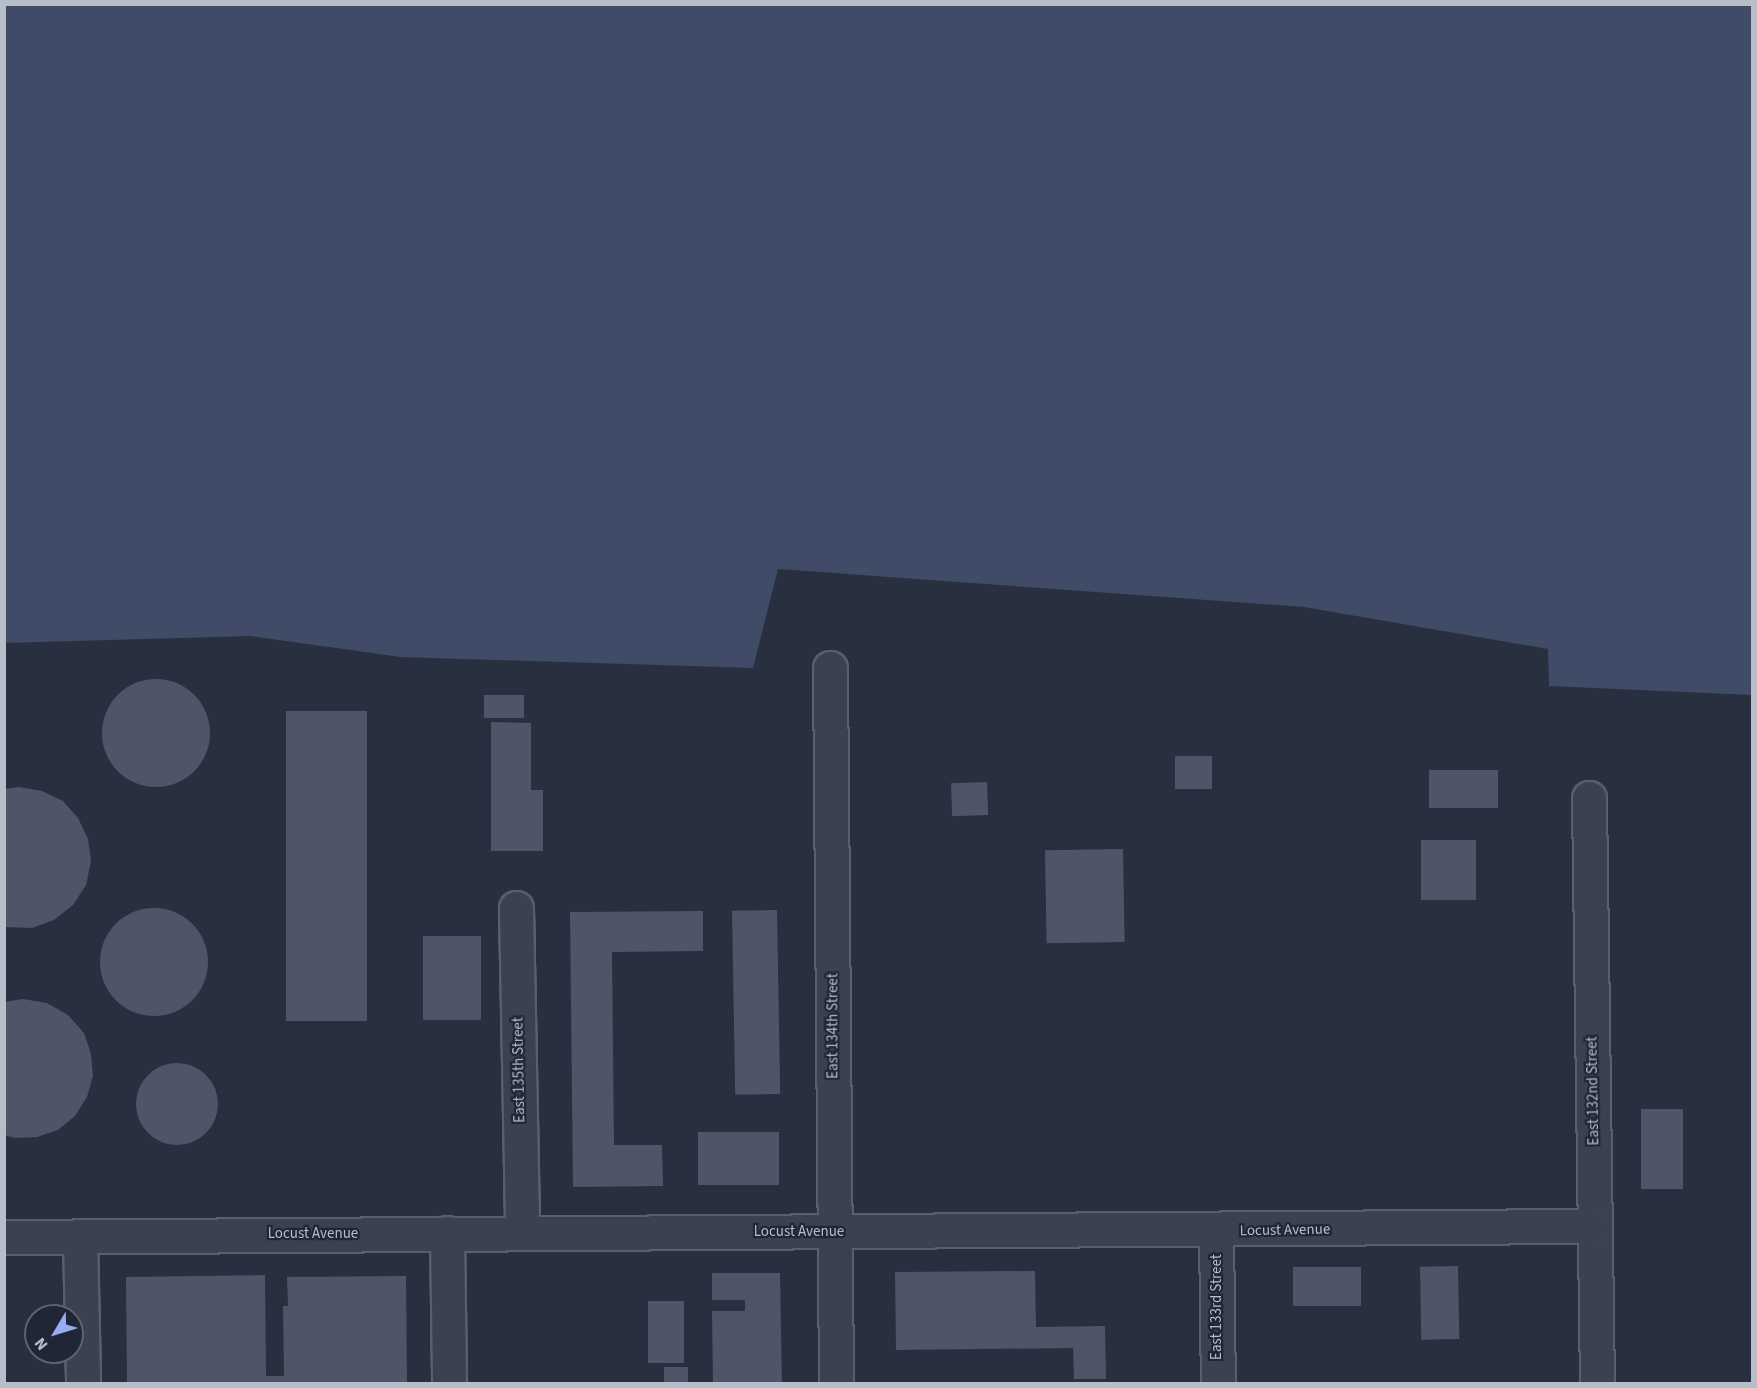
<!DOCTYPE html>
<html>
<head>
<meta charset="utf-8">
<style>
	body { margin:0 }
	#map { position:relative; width:1757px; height:1388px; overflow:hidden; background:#282f3f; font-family:"Source Sans 3",sans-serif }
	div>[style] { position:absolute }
	.water>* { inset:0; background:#3f4b67 }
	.building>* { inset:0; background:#4e5568; transform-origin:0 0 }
	.round { border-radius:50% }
	.roads { filter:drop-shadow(2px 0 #595f6d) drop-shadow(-2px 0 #595f6d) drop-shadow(0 2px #595f6d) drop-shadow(0 -2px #595f6d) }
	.minor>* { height:33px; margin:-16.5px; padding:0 16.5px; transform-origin:16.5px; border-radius:16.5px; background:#3c414f }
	span { translate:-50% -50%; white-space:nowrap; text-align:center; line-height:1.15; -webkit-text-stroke:4.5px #202635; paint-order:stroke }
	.street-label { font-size:15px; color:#b8bdca }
	.frame { position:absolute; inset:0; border:6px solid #b8bdca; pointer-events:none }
	.north { position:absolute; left:24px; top:1304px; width:60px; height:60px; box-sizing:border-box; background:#202635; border:2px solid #5d6271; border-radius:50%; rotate:232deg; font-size:16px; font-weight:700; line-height:24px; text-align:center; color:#b8bdca }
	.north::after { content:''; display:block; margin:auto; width:21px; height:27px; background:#96adf1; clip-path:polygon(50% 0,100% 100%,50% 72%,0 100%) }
</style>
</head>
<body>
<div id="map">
	<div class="water">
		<div style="clip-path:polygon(4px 5px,1752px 5px,1752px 695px,1549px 686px,1548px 649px,1304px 607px,778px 569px,753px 668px,400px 657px,251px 636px,5px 643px)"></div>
	</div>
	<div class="building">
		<div class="round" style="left:102px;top:679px;width:108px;height:108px"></div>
		<div style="left:524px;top:695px;width:23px;height:40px;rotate:90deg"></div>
		<div style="left:286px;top:711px;width:81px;height:310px"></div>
		<div style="clip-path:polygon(491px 722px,531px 723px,531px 790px,543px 790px,543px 851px,491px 851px)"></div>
		<div style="left:1175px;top:756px;width:37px;height:33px"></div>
		<div style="left:1498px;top:770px;width:38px;height:69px;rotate:90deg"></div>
		<div style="left:987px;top:782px;width:33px;height:36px;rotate:88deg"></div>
		<div style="clip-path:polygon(19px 787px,42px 791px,63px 801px,78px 818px,88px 839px,91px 861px,86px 885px,73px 905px,54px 920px,32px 928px,4px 927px,4px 789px)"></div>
		<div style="left:1421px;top:840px;width:55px;height:60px"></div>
		<div style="left:1123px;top:849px;width:93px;height:78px;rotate:89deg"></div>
		<div class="round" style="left:100px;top:908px;width:108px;height:108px"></div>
		<div style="left:777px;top:910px;width:184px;height:45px;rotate:89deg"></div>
		<div style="clip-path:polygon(703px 911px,703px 951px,612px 952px,614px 1145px,662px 1145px,663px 1186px,573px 1187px,570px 912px)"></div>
		<div style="left:423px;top:936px;width:58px;height:84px"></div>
		<div style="clip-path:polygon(23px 999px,47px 1003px,68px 1015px,84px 1033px,91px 1054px,93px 1076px,87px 1097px,75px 1116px,58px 1130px,37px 1137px,15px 1138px,4px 1135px,4px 1002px)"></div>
		<div class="round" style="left:136px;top:1063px;width:82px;height:82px"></div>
		<div style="left:1641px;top:1109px;width:42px;height:80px"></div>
		<div style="left:779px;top:1132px;width:53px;height:81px;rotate:90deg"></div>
		<div style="left:1458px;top:1266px;width:73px;height:38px;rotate:89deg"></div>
		<div style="left:1293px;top:1267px;width:68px;height:39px"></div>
		<div style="clip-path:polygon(1035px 1271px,1036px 1327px,1105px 1326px,1106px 1379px,1074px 1379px,1073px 1348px,896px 1350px,895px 1272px)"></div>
		<div style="clip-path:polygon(712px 1273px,780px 1273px,782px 1384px,713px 1384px,712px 1311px,745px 1311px,745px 1300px,712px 1300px)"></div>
		<div style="clip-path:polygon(265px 1275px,266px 1376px,284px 1376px,283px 1306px,288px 1306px,287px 1277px,406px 1276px,407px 1384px,127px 1384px,126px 1277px)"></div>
		<div style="left:648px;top:1301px;width:36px;height:62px"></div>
		<div style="left:664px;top:1367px;width:24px;height:17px"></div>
	</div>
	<div class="roads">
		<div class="minor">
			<div style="left:830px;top:668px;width:716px;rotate:89.52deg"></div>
			<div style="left:1589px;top:798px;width:586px;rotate:89.22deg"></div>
			<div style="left:516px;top:908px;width:325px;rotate:88.9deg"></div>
			<div style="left:1216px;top:1230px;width:154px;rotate:89.3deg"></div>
			<div style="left:447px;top:1233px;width:151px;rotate:89.2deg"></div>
			<div style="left:80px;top:1236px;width:148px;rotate:88.8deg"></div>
			<div style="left:4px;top:1237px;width:1590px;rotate:-0.4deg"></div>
		</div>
	</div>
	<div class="street-label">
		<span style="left:833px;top:1026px;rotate:-90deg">East 134th Street</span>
		<span style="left:519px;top:1070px;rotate:-91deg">East 135th Street</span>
		<span style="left:1593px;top:1091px;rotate:-91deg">East 132nd Street</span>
		<span style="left:1285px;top:1230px;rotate:-1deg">Locust Avenue</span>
		<span style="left:799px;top:1232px">Locust Avenue</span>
		<span style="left:313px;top:1234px">Locust Avenue</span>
		<span style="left:1217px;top:1307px;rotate:-90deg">East 133rd Street</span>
	</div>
	<div class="frame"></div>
	<div class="north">N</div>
</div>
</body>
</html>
